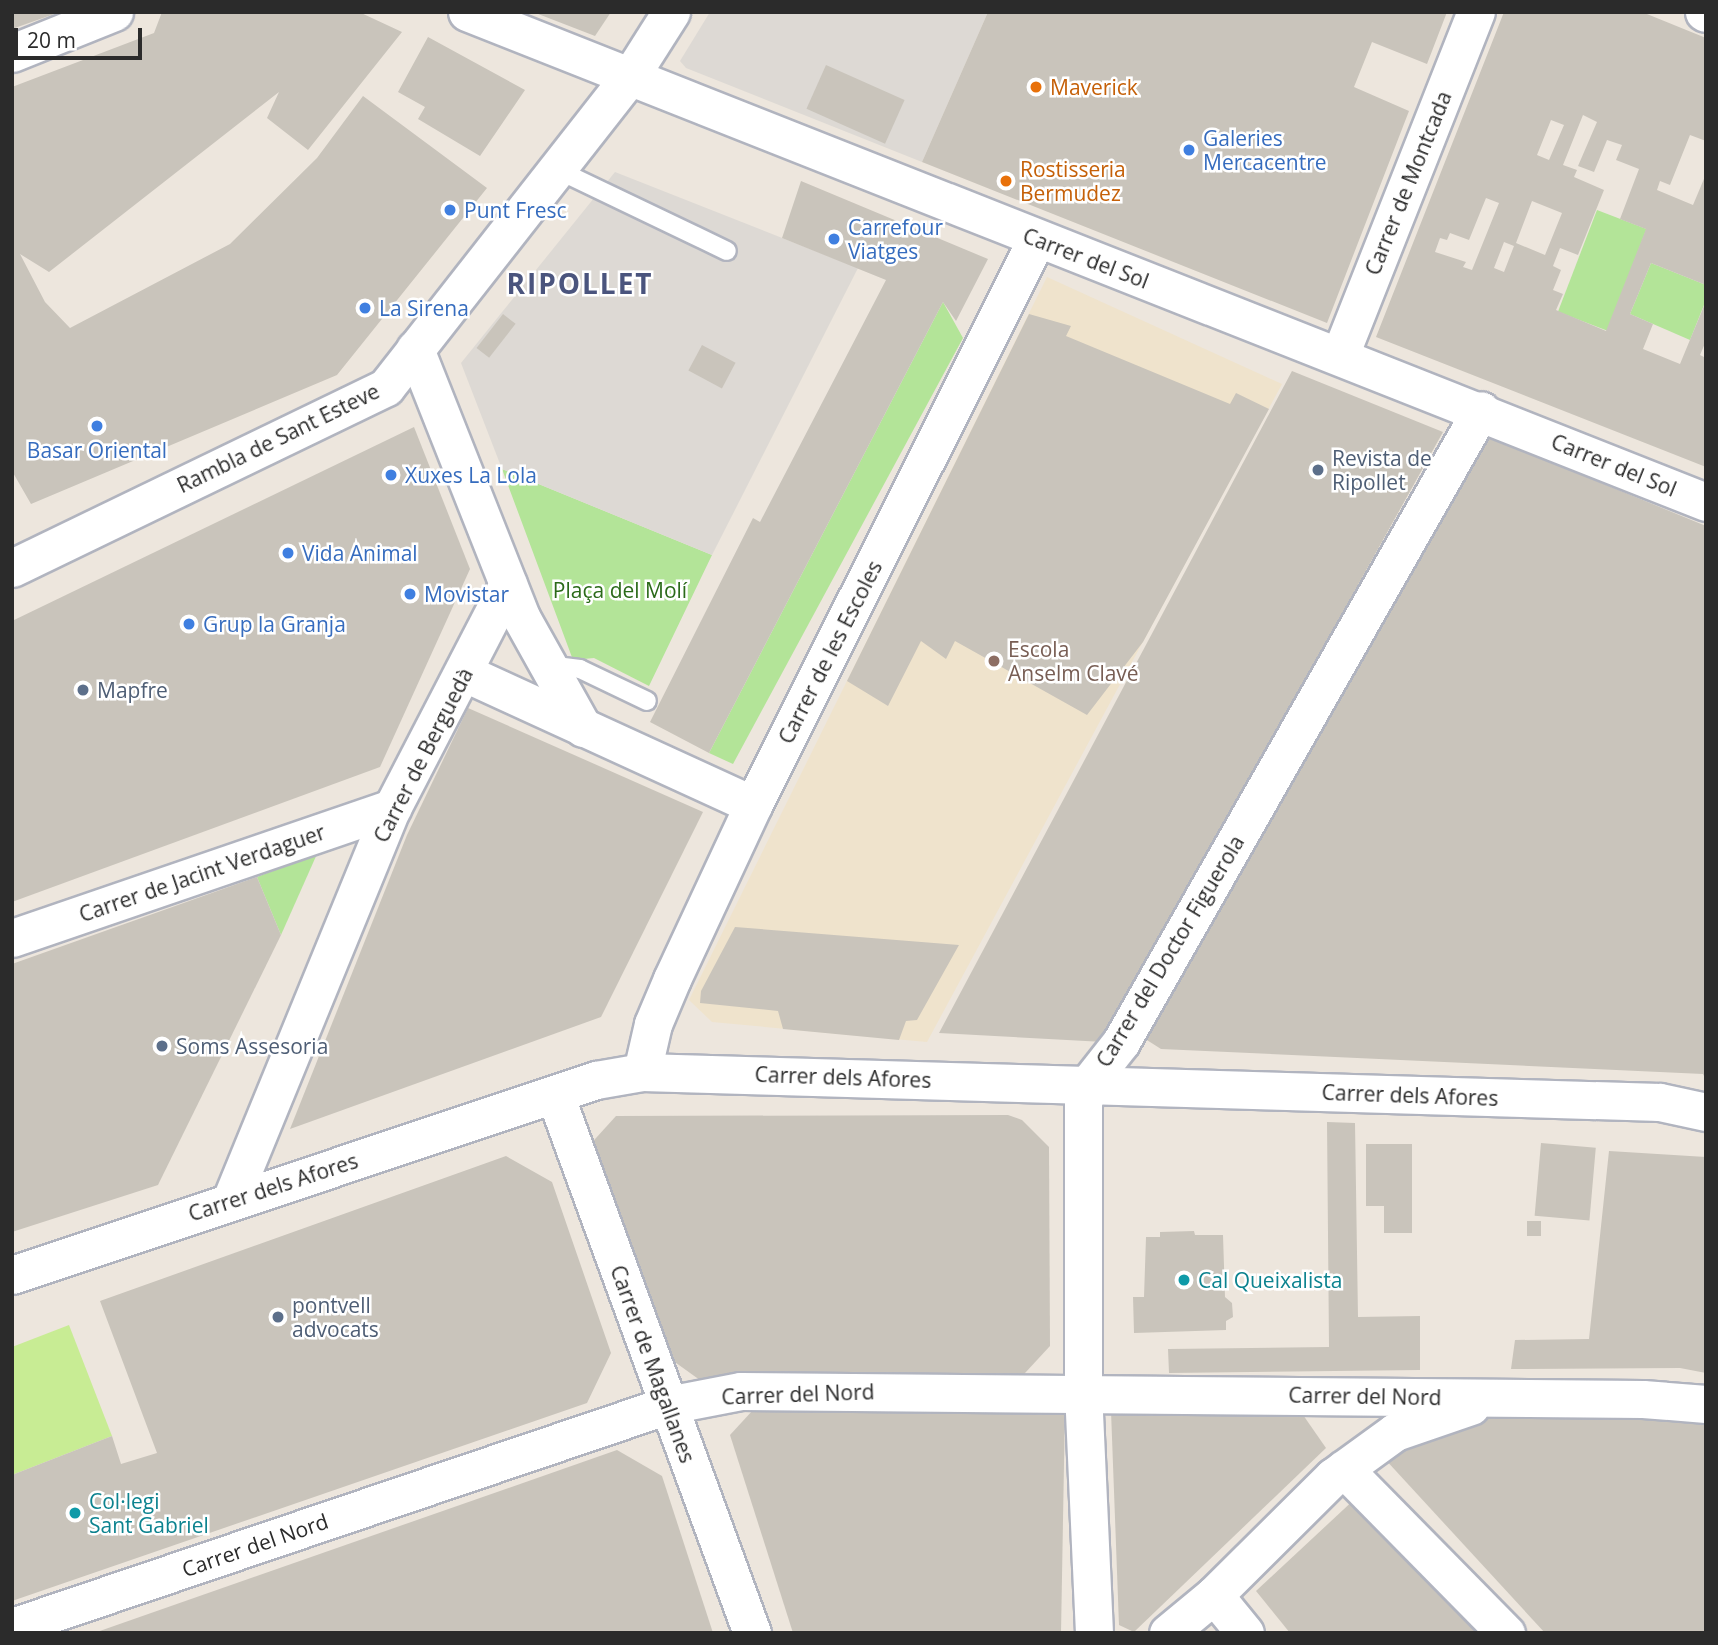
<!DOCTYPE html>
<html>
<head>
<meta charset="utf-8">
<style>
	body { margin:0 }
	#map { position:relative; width:1718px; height:1645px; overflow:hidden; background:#ede6dd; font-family:"Open Sans",sans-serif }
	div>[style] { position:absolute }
	.education>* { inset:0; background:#efe3cc }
	.green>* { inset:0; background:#b3e498; transform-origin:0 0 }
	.pitch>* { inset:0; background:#c8ec94 }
	.plaza>* { inset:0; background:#ddd9d4 }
	.building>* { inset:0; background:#c9c4bb; transform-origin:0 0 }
	.roads { filter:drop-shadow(2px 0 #b1b4bf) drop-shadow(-2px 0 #b1b4bf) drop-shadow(0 2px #b1b4bf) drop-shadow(0 -2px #b1b4bf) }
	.lane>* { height:18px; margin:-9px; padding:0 9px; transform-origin:9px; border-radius:9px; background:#fff }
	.street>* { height:37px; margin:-18.5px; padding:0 18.5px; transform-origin:18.5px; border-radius:18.5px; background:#fff }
	.dots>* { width:19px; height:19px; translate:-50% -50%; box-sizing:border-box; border:4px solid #fff; border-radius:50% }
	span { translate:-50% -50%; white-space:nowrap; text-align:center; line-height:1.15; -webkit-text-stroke:5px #fff; paint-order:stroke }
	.food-label { font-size:21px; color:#c56008 }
	.left { translate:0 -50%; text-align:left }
	.shop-label { font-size:21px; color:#366cbe }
	.street-label { font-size:21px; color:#2b2b2b }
	.service-label { font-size:21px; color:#4e5e75 }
	.park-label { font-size:21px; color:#2b6a19 }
	.education-label { font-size:21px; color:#785e54 }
	.culture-label { font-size:21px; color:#0d838f }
	.district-label { font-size:28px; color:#4a547d; font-weight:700; letter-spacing:2px }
	.frame { position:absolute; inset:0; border:14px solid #2b2b2b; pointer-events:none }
	.scale { position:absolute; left:14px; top:28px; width:128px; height:32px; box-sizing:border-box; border:4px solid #2b2b2b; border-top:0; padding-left:9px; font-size:21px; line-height:24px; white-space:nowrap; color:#2b2b2b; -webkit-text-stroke:5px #fff; paint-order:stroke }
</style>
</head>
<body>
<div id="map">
	<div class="education">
		<div style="clip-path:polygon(1047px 277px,1282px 384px,927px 1042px,712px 1022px,689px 1000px)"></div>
	</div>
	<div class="green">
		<div style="left:1597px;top:210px;width:53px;height:109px;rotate:21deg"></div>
		<div style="clip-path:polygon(1651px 263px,1706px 285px,1706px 300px,1690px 340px,1630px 314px)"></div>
		<div style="clip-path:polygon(943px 302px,963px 338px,733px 764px,709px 753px)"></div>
		<div style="clip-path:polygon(502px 469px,712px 555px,649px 686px,594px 658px,573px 660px)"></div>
		<div style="clip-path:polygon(317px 854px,281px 935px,257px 877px)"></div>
	</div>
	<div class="pitch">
		<div style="clip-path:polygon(69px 1325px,112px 1436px,12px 1475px,12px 1347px)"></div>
	</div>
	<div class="plaza">
		<div style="clip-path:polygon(710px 12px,988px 12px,922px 162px,686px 68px,680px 61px)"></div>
		<div style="clip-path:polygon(615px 172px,858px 268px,712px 555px,502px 469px,461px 363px)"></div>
	</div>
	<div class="building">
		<div style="clip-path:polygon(12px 12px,57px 12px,57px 13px,12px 29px)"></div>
		<div style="clip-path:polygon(162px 12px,359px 12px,402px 32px,308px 150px,267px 118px,279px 92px,49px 272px,20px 254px,45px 302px,70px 328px,230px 244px,317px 158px,363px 96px,487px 188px,337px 375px,31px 504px,12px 471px,12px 87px,154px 33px)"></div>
		<div style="clip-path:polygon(533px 12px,611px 12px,595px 36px)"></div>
		<div style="clip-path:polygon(988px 12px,1447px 12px,1427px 64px,1372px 42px,1354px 87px,1409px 111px,1327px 323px,922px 162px)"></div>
		<div style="clip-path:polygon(evenodd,1504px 12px,1642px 12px,1706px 38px,1706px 141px,1690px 135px,1670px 185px,1660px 181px,1657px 190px,1693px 205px,1706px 174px,1706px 285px,1651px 263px,1630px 314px,1653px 324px,1643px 349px,1680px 364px,1706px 301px,1706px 341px,1700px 355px,1706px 358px,1706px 467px,1376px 337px,1504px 12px,1583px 115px,1597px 122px,1578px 166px,1594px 172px,1607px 140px,1622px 145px,1616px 160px,1639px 169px,1620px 219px,1646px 229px,1606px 331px,1556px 310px,1563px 294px,1553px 290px,1561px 270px,1553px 266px,1560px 248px,1578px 255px,1604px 190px,1574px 177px,1577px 170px,1563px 165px,1583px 115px,1504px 12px,1551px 120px,1564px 125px,1549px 160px,1537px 155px,1551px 120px,1504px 12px,1486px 198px,1499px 203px,1472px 270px,1463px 267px,1466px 262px,1435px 252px,1440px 238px,1447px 240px,1450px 233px,1469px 240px,1486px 198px,1504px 12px,1532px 201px,1562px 213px,1545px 255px,1516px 243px,1532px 201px,1504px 12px,1504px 242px,1514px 246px,1504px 272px,1494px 268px,1504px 242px)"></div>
		<div style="clip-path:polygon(428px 37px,525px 90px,480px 156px,418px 119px,425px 107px,398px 92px)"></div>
		<div style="left:826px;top:65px;width:86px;height:48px;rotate:24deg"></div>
		<div style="clip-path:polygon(801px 181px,988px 259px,956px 321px,943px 302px,709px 753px,650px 722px,753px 518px,760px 522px,886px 280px,782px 238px)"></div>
		<div style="left:503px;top:314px;width:16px;height:43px;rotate:38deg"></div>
		<div style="clip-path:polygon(1029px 314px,1071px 326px,1066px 336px,1230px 404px,1236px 393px,1269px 409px,1143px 642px,1087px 715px,955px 641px,946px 659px,921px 641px,888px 706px,847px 681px)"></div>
		<div style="left:702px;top:345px;width:38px;height:29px;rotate:28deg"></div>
		<div style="clip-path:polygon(1292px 371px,1443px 432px,1104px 1042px,939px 1033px)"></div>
		<div style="clip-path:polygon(414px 427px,470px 569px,380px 767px,12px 902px,12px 621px)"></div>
		<div style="clip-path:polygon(1482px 434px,1706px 526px,1706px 1080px,1703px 1074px,1161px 1049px,1139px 1035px)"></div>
		<div style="clip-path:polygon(468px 708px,703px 812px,601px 1017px,290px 1129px,407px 835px)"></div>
		<div style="clip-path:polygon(257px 877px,281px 935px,158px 1185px,12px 1232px,12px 964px)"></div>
		<div style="clip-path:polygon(735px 927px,959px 945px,917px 1020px,906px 1021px,899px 1040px,783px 1029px,778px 1011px,700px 1003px,701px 991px)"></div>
		<div style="clip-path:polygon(1008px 1115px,1022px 1120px,1049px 1147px,1050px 1346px,1014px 1385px,704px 1383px,665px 1355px,586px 1149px,616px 1116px)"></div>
		<div style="clip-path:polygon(1327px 1122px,1355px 1123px,1358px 1317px,1420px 1316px,1420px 1370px,1169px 1373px,1168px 1349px,1329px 1347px)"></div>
		<div style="left:1541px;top:1143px;width:55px;height:73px;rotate:5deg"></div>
		<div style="clip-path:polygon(1366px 1144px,1412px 1144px,1412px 1233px,1384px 1233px,1384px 1206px,1366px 1206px)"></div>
		<div style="clip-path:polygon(1609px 1151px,1706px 1157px,1706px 1373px,1680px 1368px,1511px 1369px,1515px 1340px,1589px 1339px)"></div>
		<div style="clip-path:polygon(506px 1156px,552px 1182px,611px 1353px,587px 1403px,12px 1601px,12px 1475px,112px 1436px,121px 1464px,157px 1453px,100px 1301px)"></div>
		<div style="left:1527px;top:1221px;width:14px;height:15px"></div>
		<div style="clip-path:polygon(1194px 1231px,1195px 1235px,1223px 1235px,1225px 1297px,1232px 1303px,1233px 1317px,1226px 1321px,1226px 1330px,1134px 1333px,1133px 1297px,1144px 1297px,1146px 1237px,1160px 1237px,1160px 1232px)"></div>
		<div style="clip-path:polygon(1065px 1408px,1061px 1633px,793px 1633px,730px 1435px,753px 1410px)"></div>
		<div style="clip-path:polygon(1503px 1408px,1706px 1419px,1706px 1633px,1545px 1633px,1384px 1458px)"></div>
		<div style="clip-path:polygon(1111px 1411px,1301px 1412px,1326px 1448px,1134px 1632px,1119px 1625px)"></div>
		<div style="clip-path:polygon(617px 1450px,662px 1476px,713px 1633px,94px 1633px)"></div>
		<div style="clip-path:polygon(1358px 1496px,1494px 1633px,1290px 1633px,1256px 1591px)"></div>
	</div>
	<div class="roads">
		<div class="lane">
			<div style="left:558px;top:170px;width:187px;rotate:25.6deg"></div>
			<div style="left:548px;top:665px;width:32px;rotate:7deg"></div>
			<div style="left:580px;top:669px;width:74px;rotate:25.5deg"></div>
		</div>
		<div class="street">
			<div style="left:467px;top:12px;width:1332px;rotate:21.58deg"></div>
			<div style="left:1704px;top:12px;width:2px;rotate:27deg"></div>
			<div style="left:12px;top:53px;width:110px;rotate:-21.9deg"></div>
			<div style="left:415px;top:349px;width:288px;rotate:68.4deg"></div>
			<div style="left:521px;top:617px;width:127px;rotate:60.8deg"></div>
			<div style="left:1340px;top:355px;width:369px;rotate:-68.4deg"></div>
			<div style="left:12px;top:568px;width:415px;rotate:-25.8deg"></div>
			<div style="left:386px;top:387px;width:397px;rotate:-51.9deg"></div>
			<div style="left:631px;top:75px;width:75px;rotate:-57.6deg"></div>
			<div style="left:465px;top:673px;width:317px;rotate:24.6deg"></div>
			<div style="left:12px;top:938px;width:402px;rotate:-18.9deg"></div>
			<div style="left:642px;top:1072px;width:49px;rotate:-77.1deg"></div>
			<div style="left:653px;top:1024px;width:49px;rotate:-67.1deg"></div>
			<div style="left:672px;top:979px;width:192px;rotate:-65deg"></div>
			<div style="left:753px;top:805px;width:632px;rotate:-63.39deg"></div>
			<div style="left:555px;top:1095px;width:573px;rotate:69.89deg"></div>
			<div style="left:231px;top:1200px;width:424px;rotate:-67.7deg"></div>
			<div style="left:392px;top:808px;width:252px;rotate:-62.6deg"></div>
			<div style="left:12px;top:1275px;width:616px;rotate:-18.46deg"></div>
			<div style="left:596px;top:1080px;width:47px;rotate:-9.9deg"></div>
			<div style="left:642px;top:1072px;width:1018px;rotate:1.69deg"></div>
			<div style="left:1660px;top:1102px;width:47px;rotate:12.3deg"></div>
			<div style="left:1344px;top:1469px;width:231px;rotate:45.4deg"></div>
			<div style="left:1214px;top:1595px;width:49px;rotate:50.8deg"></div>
			<div style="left:12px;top:1627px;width:693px;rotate:-18.7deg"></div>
			<div style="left:668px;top:1405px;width:74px;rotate:-10.9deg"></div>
			<div style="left:741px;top:1391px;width:902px;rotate:0.51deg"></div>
			<div style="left:1643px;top:1399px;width:63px;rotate:4.5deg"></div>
			<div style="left:1094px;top:1633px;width:241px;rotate:-92.6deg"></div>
			<div style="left:1083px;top:1392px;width:289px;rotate:-90deg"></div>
			<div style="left:1083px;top:1103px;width:20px;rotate:-75deg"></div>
			<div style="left:1088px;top:1084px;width:53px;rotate:-51.8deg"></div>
			<div style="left:1121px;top:1042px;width:727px;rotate:-60.33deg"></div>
			<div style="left:1168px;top:1633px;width:60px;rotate:-39.6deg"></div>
			<div style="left:1214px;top:1595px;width:168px;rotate:-44.8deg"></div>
			<div style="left:1333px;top:1477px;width:77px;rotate:-36deg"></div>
			<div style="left:1395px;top:1432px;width:80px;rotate:-18.9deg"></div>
		</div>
	</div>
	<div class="dots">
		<div style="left:1036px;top:87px;background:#e8710a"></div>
		<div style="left:1189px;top:150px;background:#3f7fe0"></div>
		<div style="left:1006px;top:181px;background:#e8710a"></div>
		<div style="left:450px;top:210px;background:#3f7fe0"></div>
		<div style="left:834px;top:239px;background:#3f7fe0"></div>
		<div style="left:365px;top:308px;background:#3f7fe0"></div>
		<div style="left:97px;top:426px;background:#3f7fe0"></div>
		<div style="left:1318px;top:470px;background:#5c6f8a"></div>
		<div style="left:391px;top:475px;background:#3f7fe0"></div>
		<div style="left:288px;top:553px;background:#3f7fe0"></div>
		<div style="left:410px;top:594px;background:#3f7fe0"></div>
		<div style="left:189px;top:624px;background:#3f7fe0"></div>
		<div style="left:994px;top:661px;background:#8d6e63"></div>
		<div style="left:83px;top:690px;background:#5c6f8a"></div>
		<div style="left:162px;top:1046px;background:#5c6f8a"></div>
		<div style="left:1184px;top:1280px;background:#0f9aa8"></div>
		<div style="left:278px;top:1317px;background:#5c6f8a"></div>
		<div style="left:75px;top:1513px;background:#0f9aa8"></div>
	</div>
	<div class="food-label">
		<span class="left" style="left:1050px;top:87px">Maverick</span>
		<span class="left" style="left:1020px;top:181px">Rostisseria<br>Bermudez</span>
	</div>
	<div class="shop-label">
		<span class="left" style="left:1203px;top:150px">Galeries<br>Mercacentre</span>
		<span class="left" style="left:464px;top:210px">Punt Fresc</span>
		<span class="left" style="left:848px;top:239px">Carrefour<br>Viatges</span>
		<span class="left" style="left:379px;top:308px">La Sirena</span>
		<span style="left:97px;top:450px">Basar Oriental</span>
		<span class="left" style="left:405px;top:475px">Xuxes La Lola</span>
		<span class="left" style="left:302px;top:553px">Vida Animal</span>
		<span class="left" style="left:424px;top:594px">Movistar</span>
		<span class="left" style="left:203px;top:624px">Grup la Granja</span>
	</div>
	<div class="street-label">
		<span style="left:1408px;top:183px;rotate:-68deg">Carrer de Montcada</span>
		<span style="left:1086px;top:258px;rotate:21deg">Carrer del Sol</span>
		<span style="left:278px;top:438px;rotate:-26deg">Rambla de Sant Esteve</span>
		<span style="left:1614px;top:465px;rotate:22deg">Carrer del Sol</span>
		<span style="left:830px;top:652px;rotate:-63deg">Carrer de les Escoles</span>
		<span style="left:423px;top:755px;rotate:-63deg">Carrer de Berguedà</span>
		<span style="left:202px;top:873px;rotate:-19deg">Carrer de Jacint Verdaguer</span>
		<span style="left:1170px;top:951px;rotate:-59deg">Carrer del Doctor Figuerola</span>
		<span style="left:843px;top:1077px;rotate:2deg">Carrer dels Afores</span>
		<span style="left:1410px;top:1095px;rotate:2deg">Carrer dels Afores</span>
		<span style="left:273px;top:1187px;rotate:-18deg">Carrer dels Afores</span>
		<span style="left:653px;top:1364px;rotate:70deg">Carrer de Magallanes</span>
		<span style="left:798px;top:1394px;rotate:-2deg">Carrer del Nord</span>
		<span style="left:1365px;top:1396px;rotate:1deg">Carrer del Nord</span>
		<span style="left:255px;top:1545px;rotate:-19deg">Carrer del Nord</span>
	</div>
	<div class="service-label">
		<span class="left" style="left:1332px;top:470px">Revista de<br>Ripollet</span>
		<span class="left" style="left:97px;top:690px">Mapfre</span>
		<span class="left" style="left:176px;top:1046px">Soms Assesoria</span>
		<span class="left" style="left:292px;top:1317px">pontvell<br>advocats</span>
	</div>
	<div class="park-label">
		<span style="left:620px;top:590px">Plaça del Molí</span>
	</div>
	<div class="education-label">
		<span class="left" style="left:1008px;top:661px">Escola<br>Anselm Clavé</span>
	</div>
	<div class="culture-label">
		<span class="left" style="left:1198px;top:1280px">Cal Queixalista</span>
		<span class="left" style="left:89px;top:1513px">Col·legi<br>Sant Gabriel</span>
	</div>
	<div class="district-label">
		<span style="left:580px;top:283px">RIPOLLET</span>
	</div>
	<div class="frame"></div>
	<div class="scale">20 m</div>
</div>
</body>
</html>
